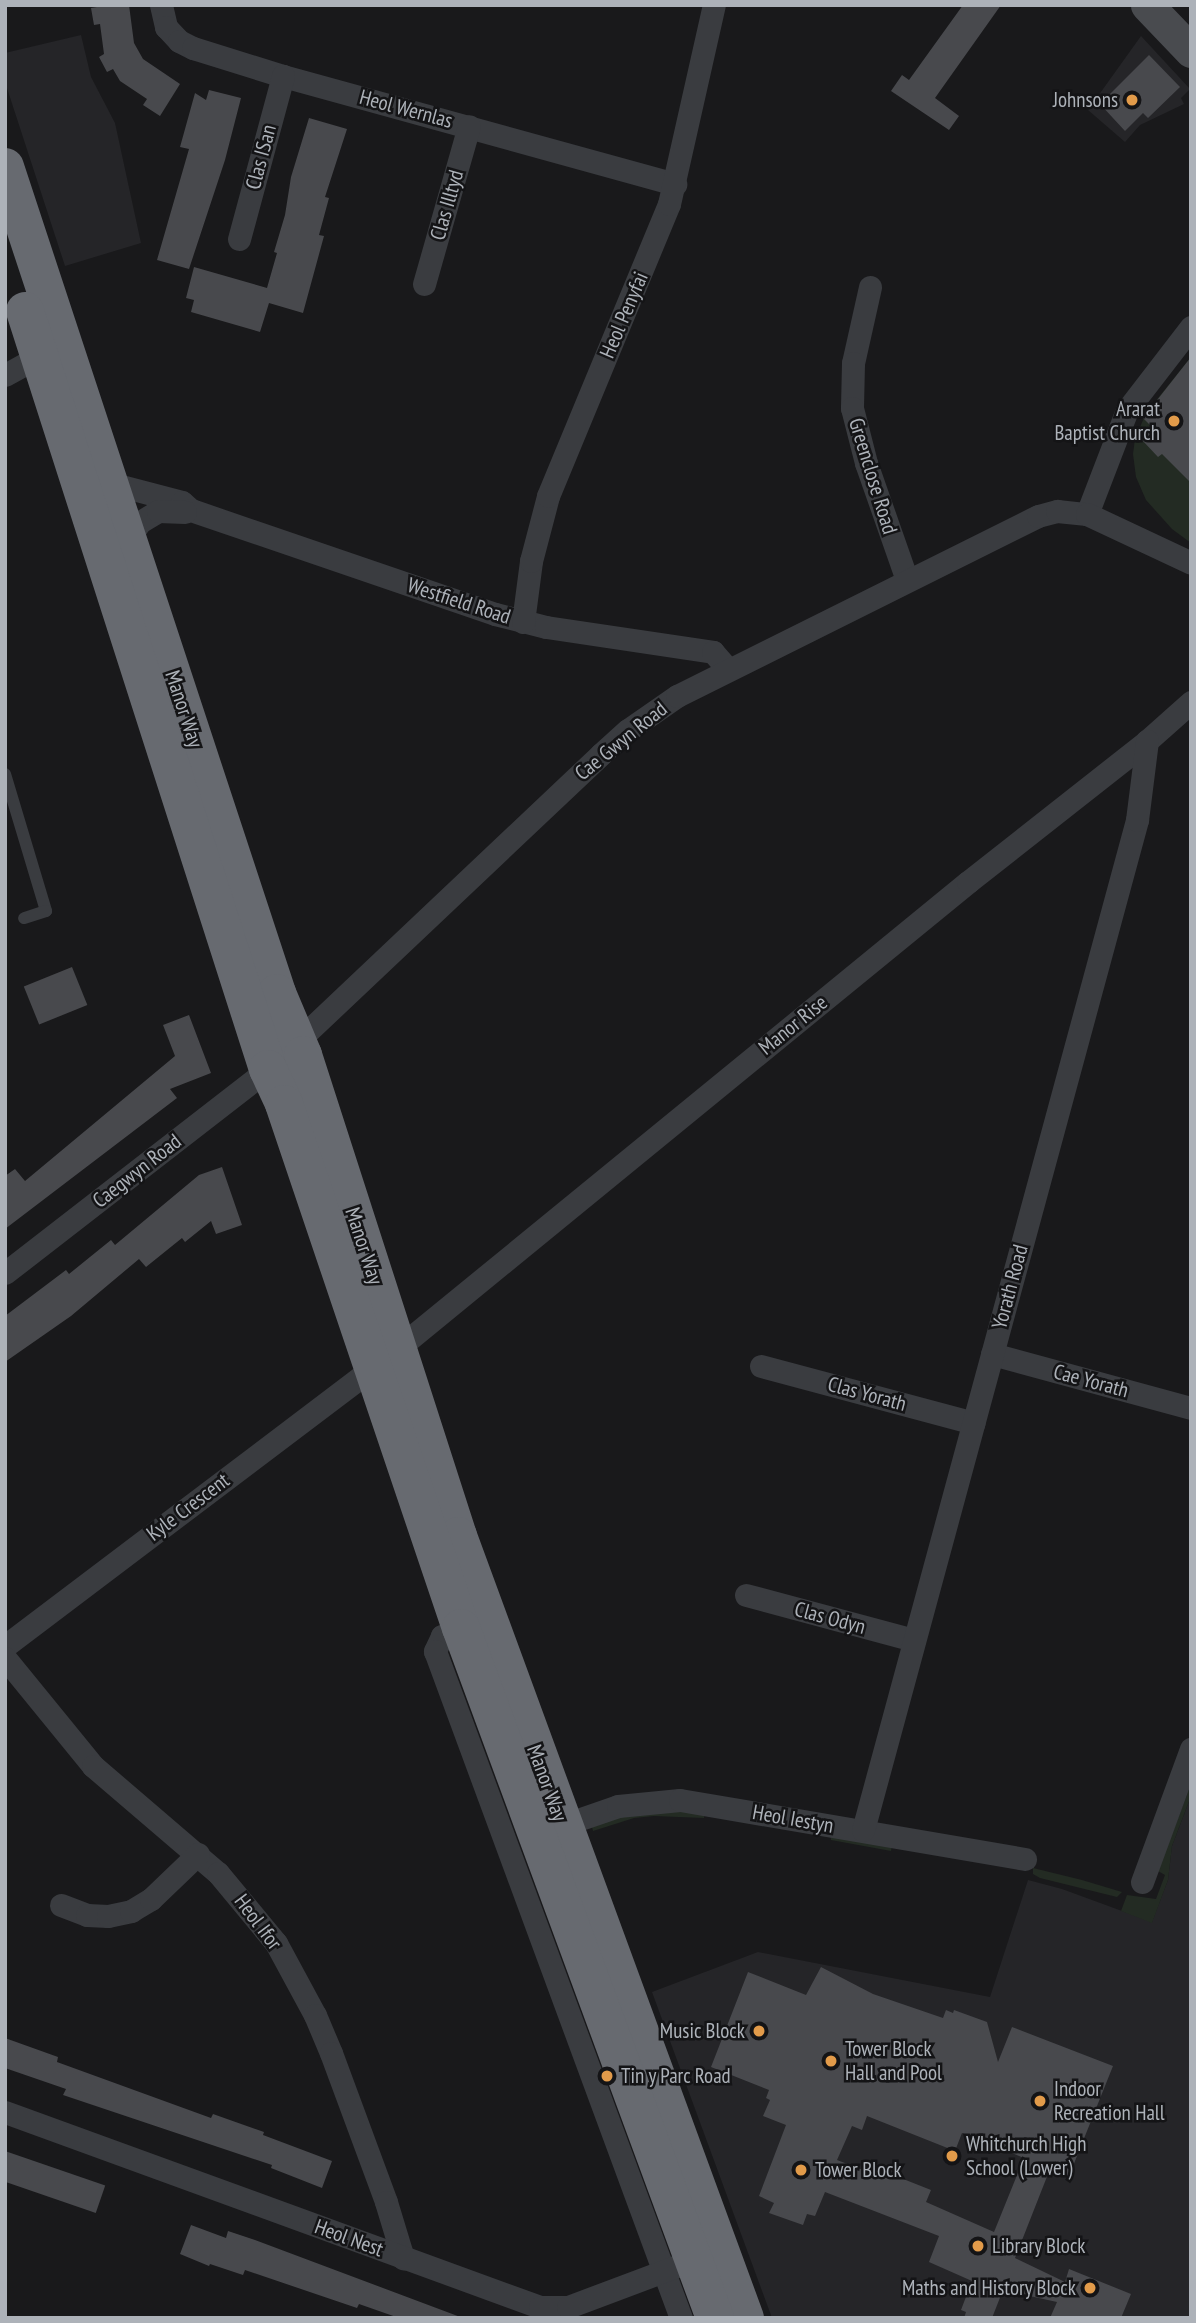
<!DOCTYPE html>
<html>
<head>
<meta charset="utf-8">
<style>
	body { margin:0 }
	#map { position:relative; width:1196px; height:2323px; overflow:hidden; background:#19191b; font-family:"PT Sans Narrow",sans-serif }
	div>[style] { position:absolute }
	.built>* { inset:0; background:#252528 }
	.green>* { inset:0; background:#232b23 }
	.building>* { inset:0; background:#48494d; transform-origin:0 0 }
	.lane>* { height:12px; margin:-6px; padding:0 6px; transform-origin:6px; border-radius:6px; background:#3a3c40 }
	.street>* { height:23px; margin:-11.5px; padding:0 11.5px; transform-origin:11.5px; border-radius:11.5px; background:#3a3c40 }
	.secondary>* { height:33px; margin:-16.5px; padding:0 16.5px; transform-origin:16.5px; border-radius:16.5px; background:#494b4f }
	.highway>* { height:38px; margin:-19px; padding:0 19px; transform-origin:19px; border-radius:19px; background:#676a70 }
	.dots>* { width:19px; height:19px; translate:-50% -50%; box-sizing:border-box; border:4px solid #141416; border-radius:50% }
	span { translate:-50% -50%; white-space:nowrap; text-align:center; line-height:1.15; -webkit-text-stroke:5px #141416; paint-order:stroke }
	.poi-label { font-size:21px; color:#adb2b9 }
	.right { translate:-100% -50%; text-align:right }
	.left { translate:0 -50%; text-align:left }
	.street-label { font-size:21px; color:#adb2b9 }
	.frame { position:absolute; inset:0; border:7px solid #adb2b9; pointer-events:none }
</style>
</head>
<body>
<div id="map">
	<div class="built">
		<div style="clip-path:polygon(81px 35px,91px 77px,115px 123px,141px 243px,65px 266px,5px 82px,5px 53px)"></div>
		<div style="clip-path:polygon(1141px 36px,1190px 89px,1181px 98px,1184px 104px,1140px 125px,1125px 142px,1088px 110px)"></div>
		<div style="clip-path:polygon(1191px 1796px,1191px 2318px,772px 2318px,652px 1992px,758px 1952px,990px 1997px,1028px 1880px,1062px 1889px,1152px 1922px,1168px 1880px,1172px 1846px)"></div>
	</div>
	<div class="green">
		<div style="clip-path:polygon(1191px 357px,1191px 543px,1172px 529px,1146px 500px,1136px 477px,1133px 454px,1135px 439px,1146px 413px)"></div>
		<div style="clip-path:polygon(1191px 1784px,1191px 1796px,1172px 1846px,1168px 1880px,1152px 1923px,1121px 1911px,1127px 1895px,1156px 1899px,1165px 1875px,1158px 1871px)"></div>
		<div style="clip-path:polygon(705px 1810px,704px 1818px,654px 1816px,634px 1818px,593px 1831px,592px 1827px,632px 1811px)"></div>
		<div style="clip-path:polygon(831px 1835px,892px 1845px,891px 1851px,831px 1840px)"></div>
		<div style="clip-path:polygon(1033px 1868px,1082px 1880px,1122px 1892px,1117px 1897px,1040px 1878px,1033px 1874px)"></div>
	</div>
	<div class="building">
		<div style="clip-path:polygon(109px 5px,129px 5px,134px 43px,143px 59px,180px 84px,160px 116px,143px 105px,147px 99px,120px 81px,113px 69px,107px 72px,99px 57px,104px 54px,100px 24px,94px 25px,91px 8px)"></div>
		<div style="clip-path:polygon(963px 5px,1001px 5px,935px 98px,959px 116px,949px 130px,891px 91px,902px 75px,909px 80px)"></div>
		<div style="clip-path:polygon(1149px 55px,1180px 87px,1148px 118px,1143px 113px,1125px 131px,1100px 104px)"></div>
		<div style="clip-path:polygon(209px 90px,241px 98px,225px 160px,189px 269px,157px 260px,189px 149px,180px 147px,195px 93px,206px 100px)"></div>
		<div style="clip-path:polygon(309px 118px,347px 129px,325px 197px,329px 198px,319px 235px,324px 236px,303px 313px,269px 303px,260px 332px,191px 312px,194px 300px,186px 298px,194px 267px,267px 288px,277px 253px,274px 252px,285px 215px,291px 177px)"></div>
		<div style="clip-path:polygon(1191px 357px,1191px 483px,1162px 454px,1158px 457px,1142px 440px,1153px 428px,1143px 418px)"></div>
		<div style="left:72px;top:967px;width:41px;height:52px;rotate:68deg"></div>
		<div style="clip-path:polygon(189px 1015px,211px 1073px,170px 1089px,177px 1098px,5px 1229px,5px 1176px,15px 1169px,25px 1181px,175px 1056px,163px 1025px)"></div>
		<div style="clip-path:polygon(222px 1167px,242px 1225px,216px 1234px,211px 1221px,185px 1242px,182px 1238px,146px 1267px,139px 1259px,71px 1316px,5px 1362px,5px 1316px,66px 1270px,69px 1274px,111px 1240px,115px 1245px,199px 1175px)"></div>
		<div style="clip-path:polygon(evenodd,821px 1967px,873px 1994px,943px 2018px,946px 2010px,953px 2013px,954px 2010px,987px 2022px,998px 2062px,1012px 2027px,1113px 2066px,1069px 2176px,1050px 2169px,1015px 2258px,1065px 2282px,1069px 2269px,1131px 2294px,1121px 2318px,1050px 2318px,1057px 2302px,1003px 2290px,992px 2318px,964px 2318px,966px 2312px,961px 2310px,972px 2281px,929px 2262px,939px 2236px,825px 2192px,815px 2216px,807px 2214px,803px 2225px,769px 2213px,774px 2203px,759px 2196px,786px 2125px,763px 2116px,770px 2100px,766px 2098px,769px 2090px,711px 2067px,748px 1972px,806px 1995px,821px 1967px,867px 2116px,955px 2151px,962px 2133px,1024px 2158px,994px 2232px,926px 2202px,931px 2190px,873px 2167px,871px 2173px,837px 2160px,852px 2126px,862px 2130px,867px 2116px)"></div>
		<div style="clip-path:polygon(5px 2038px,58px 2057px,57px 2062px,211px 2118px,213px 2114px,264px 2132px,263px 2135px,332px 2161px,322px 2188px,271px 2168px,272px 2165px,63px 2095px,66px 2089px,5px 2068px)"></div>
		<div style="left:5px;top:2151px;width:106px;height:29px;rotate:19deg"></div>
		<div style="clip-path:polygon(191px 2225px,226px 2238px,228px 2231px,255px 2240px,463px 2318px,399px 2318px,359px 2304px,357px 2308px,245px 2270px,243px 2275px,210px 2264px,209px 2266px,180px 2254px)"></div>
	</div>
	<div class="lane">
		<div style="left:5px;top:774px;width:143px;rotate:73.3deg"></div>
		<div style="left:46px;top:911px;width:23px;rotate:162deg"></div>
	</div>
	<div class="street">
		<div style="left:161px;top:5px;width:23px;rotate:77deg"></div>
		<div style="left:166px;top:27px;width:19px;rotate:47deg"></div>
		<div style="left:179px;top:41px;width:16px;rotate:27deg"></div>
		<div style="left:193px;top:48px;width:94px;rotate:17.3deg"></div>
		<div style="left:283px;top:76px;width:407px;rotate:15.4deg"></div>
		<div style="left:239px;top:239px;width:169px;rotate:-74.9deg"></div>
		<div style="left:424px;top:284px;width:164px;rotate:-74.1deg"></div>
		<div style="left:870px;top:287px;width:78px;rotate:102.6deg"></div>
		<div style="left:853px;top:363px;width:45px;rotate:91.3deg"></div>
		<div style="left:852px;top:408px;width:57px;rotate:75.7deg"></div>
		<div style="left:866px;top:463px;width:124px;rotate:70.7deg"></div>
		<div style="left:5px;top:375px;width:39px;rotate:-29deg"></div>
		<div style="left:110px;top:483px;width:74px;rotate:14.8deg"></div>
		<div style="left:182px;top:502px;width:12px;rotate:42deg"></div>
		<div style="left:191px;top:510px;width:321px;rotate:18.9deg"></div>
		<div style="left:495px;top:614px;width:53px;rotate:14.3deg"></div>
		<div style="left:546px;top:627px;width:169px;rotate:8.5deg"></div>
		<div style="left:713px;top:652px;width:23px;rotate:49deg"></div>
		<div style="left:1087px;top:514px;width:111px;rotate:-69deg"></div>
		<div style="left:1127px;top:410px;width:105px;rotate:-52.4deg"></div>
		<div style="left:128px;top:539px;width:21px;rotate:-55deg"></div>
		<div style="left:140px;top:522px;width:21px;rotate:-31deg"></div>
		<div style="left:158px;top:511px;width:27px;rotate:2deg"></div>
		<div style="left:523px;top:622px;width:62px;rotate:-82.5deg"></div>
		<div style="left:531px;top:561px;width:67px;rotate:-75.3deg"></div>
		<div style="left:548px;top:496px;width:316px;rotate:-67.5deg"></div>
		<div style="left:669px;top:204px;width:204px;rotate:-77.3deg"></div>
		<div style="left:5px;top:1273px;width:333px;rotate:-37.8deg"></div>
		<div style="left:268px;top:1069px;width:458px;rotate:-43.4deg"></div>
		<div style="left:601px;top:754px;width:36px;rotate:-42deg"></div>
		<div style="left:628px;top:730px;width:60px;rotate:-34.8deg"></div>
		<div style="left:677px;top:696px;width:403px;rotate:-26.5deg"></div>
		<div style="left:1038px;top:516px;width:20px;rotate:-15deg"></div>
		<div style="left:1057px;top:511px;width:30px;rotate:6deg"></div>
		<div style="left:1087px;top:514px;width:115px;rotate:25.2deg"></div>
		<div style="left:397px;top:1349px;width:738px;rotate:-39.28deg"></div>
		<div style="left:968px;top:882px;width:228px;rotate:-38.2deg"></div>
		<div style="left:1147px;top:741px;width:59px;rotate:-41.6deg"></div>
		<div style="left:992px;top:1354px;width:206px;rotate:15.2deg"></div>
		<div style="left:761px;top:1366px;width:220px;rotate:15deg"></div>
		<div style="left:746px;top:1595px;width:174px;rotate:15deg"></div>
		<div style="left:461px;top:1628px;width:21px;rotate:157deg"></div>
		<div style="left:442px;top:1636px;width:17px;rotate:115deg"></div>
		<div style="left:435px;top:1651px;width:711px;rotate:69.76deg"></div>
		<div style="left:5px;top:1646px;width:460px;rotate:-37.1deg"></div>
		<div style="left:5px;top:1658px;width:139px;rotate:50.8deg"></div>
		<div style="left:93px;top:1766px;width:165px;rotate:40.6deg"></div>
		<div style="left:218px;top:1873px;width:91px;rotate:50.4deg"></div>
		<div style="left:276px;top:1943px;width:82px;rotate:61.6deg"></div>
		<div style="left:315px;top:2015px;width:41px;rotate:67.2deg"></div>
		<div style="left:331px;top:2053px;width:159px;rotate:69.7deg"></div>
		<div style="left:386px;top:2202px;width:59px;rotate:73.1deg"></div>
		<div style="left:563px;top:1825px;width:58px;rotate:-19.1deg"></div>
		<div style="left:618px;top:1806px;width:62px;rotate:-5.5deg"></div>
		<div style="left:680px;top:1800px;width:350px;rotate:9.7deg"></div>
		<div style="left:863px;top:1830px;width:1047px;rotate:-74.82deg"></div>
		<div style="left:1137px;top:820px;width:80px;rotate:-82.8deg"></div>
		<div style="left:1142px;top:1882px;width:142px;rotate:-69.8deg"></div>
		<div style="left:61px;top:1905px;width:28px;rotate:21deg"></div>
		<div style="left:87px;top:1915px;width:21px;rotate:3deg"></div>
		<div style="left:108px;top:1916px;width:24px;rotate:-12deg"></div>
		<div style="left:131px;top:1911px;width:23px;rotate:-31deg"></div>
		<div style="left:151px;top:1899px;width:65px;rotate:-43.8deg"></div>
		<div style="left:5px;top:2112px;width:569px;rotate:20.03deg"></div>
		<div style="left:540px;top:2307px;width:28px"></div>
		<div style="left:568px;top:2307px;width:116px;rotate:-20.6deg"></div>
	</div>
	<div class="secondary">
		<div style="left:1147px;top:5px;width:64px;rotate:46.3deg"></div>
	</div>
	<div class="highway">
		<div style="left:5px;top:167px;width:870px;rotate:71.77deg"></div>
		<div style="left:277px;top:993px;width:67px;rotate:67.2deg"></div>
		<div style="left:303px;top:1055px;width:505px;rotate:72.14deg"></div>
		<div style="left:458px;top:1536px;width:833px;rotate:69.85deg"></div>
		<div style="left:25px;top:311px;width:796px;rotate:72.23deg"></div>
		<div style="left:268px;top:1069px;width:38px;rotate:65deg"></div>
		<div style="left:284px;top:1104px;width:553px;rotate:71.34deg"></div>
		<div style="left:461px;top:1628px;width:735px;rotate:69.79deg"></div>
	</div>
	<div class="dots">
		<div style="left:1132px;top:100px;background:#e29b4a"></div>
		<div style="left:1174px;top:421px;background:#e29b4a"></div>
		<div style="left:759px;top:2031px;background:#e29b4a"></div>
		<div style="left:831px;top:2061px;background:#e29b4a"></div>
		<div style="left:607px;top:2076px;background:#e29b4a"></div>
		<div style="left:1040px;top:2101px;background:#e29b4a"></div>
		<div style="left:952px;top:2156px;background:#e29b4a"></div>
		<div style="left:801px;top:2170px;background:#e29b4a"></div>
		<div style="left:978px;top:2246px;background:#e29b4a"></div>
		<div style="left:1090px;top:2288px;background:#e29b4a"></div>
	</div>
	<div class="poi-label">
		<span class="right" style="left:1118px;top:100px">Johnsons</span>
		<span class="right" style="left:1160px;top:421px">Ararat<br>Baptist Church</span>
		<span class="right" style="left:745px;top:2031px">Music Block</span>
		<span class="left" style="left:845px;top:2061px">Tower Block<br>Hall and Pool</span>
		<span class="left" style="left:621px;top:2076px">Tin y Parc Road</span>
		<span class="left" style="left:1054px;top:2101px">Indoor<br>Recreation Hall</span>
		<span class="left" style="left:966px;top:2156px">Whitchurch High<br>School (Lower)</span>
		<span class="left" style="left:815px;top:2170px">Tower Block</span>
		<span class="left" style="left:992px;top:2246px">Library Block</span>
		<span class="right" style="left:1076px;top:2288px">Maths and History Block</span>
	</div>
	<div class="street-label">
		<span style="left:406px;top:109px;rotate:15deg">Heol Wernlas</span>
		<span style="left:261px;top:157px;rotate:-75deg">Clas ISan</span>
		<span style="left:447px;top:205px;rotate:-74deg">Clas Illtyd</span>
		<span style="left:624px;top:315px;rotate:-67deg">Heol Penyfai</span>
		<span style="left:873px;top:476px;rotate:73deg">Greenclose Road</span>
		<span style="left:459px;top:601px;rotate:18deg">Westfield Road</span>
		<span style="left:184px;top:709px;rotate:72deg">Manor Way</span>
		<span style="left:621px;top:741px;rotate:-39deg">Cae Gwyn Road</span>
		<span style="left:793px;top:1025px;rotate:-39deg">Manor Rise</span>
		<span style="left:137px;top:1171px;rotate:-38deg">Caegwyn Road</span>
		<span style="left:364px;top:1246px;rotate:72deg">Manor Way</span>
		<span style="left:1010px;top:1287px;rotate:-75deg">Yorath Road</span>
		<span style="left:1091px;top:1381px;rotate:15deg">Cae Yorath</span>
		<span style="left:867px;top:1394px;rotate:15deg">Clas Yorath</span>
		<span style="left:188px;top:1507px;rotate:-37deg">Kyle Crescent</span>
		<span style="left:830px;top:1618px;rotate:15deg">Clas Odyn</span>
		<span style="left:547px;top:1783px;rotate:70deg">Manor Way</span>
		<span style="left:793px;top:1819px;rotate:10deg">Heol Iestyn</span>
		<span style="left:258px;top:1922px;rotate:53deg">Heol Ifor</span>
		<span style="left:349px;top:2238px;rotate:20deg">Heol Nest</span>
	</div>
	<div class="frame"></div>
</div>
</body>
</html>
